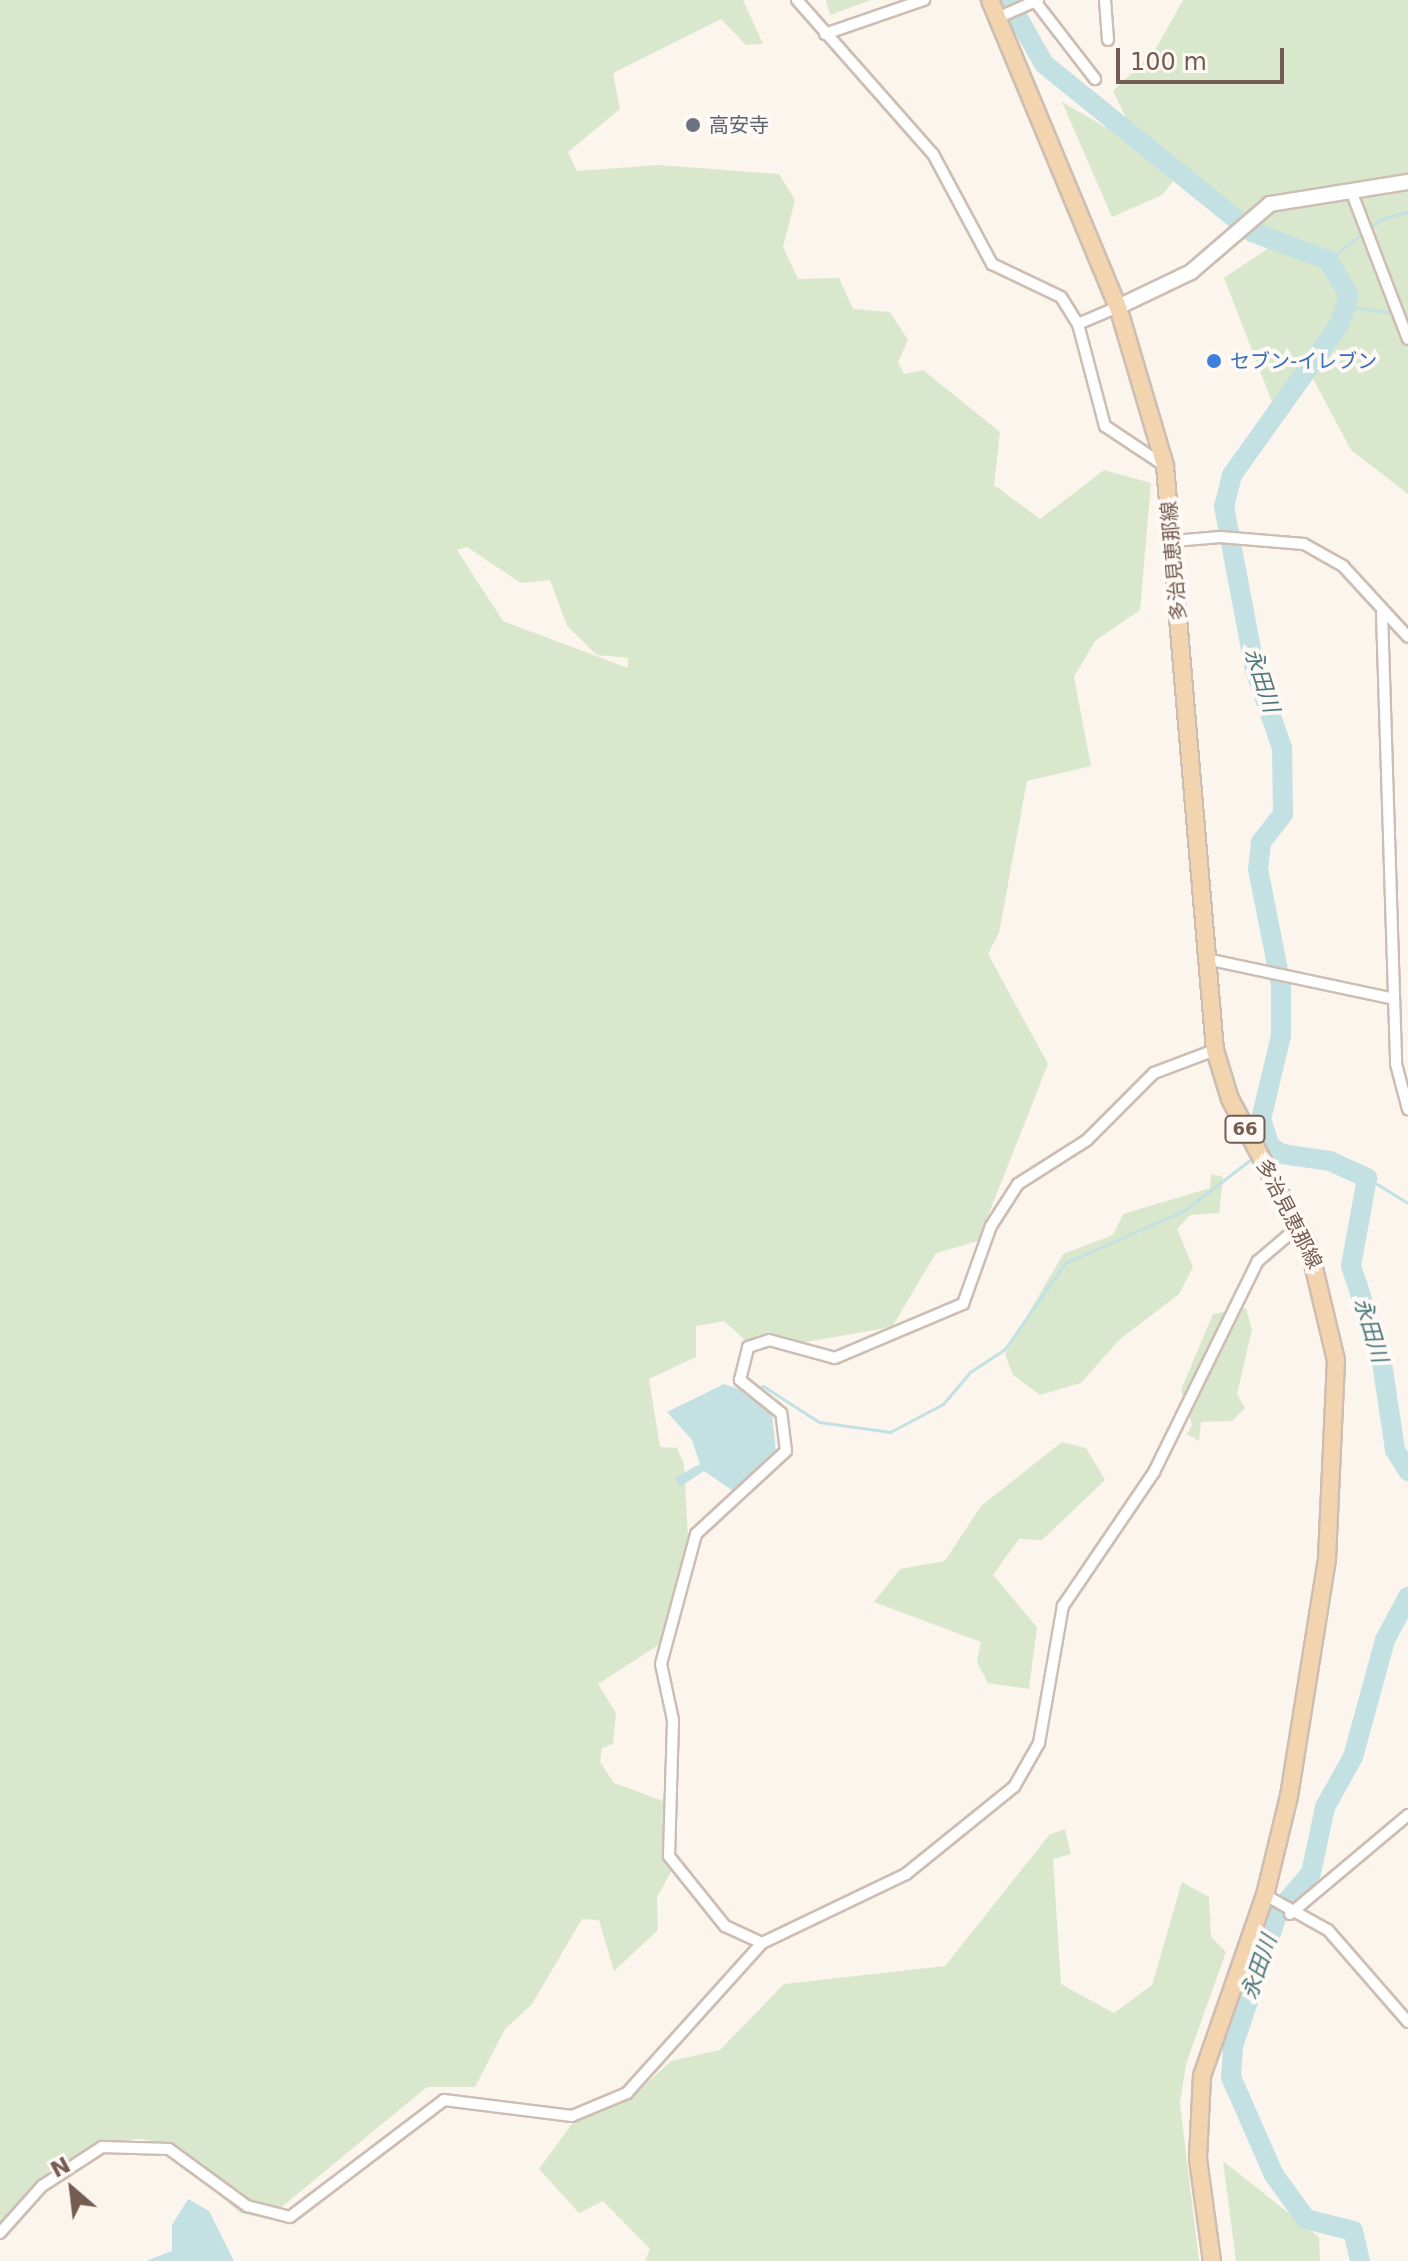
<!DOCTYPE html>
<html>
<head>
<meta charset="utf-8">
<style>
	body { margin:0 }
	#map { position:relative; width:1408px; height:2261px; overflow:hidden; background:#fbf5ed; font-family:"DejaVu Sans","Noto Sans JP",sans-serif }
	div>[style] { position:absolute }
	.green>* { inset:0; background:#d9e8cc }
	.water>* { inset:0; background:#c3e1e3 }
	.stream>* { height:3px; margin:-1.5px; padding:0 1.5px; transform-origin:1.5px; border-radius:1.5px; background:#c3e1e3 }
	.river>* { height:20px; margin:-10px; padding:0 10px; transform-origin:10px; border-radius:10px; background:#c3e1e3 }
	.roads { filter:drop-shadow(2px 0 #cdbdb3) drop-shadow(-2px 0 #cdbdb3) drop-shadow(0 2px #cdbdb3) drop-shadow(0 -2px #cdbdb3) }
	.street>* { height:10px; margin:-5px; padding:0 5px; transform-origin:5px; border-radius:5px; background:#fff }
	.secondary>* { height:14px; margin:-7px; padding:0 7px; transform-origin:7px; border-radius:7px; background:#fff }
	.primary>* { height:16px; margin:-8px; padding:0 8px; transform-origin:8px; border-radius:8px; background:#f2d4ae }
	.dots>* { width:22px; height:22px; translate:-50% -50%; box-sizing:border-box; border:4px solid #fef9f4; border-radius:50% }
	span { translate:-50% -50%; white-space:nowrap; text-align:center; line-height:1.15; -webkit-text-stroke:8px #fef9f4; paint-order:stroke }
	.shield-label span { padding:2px 6px; background:#fef9f4; border:2px solid; border-radius:6px; -webkit-text-stroke-width:0 }
	.shield-label { font-size:18px; color:#755c52; font-weight:700 }
	.worship-label { font-size:20px; color:#5b616d }
	.left { translate:0 -50%; text-align:left }
	.shop-label { font-size:20px; color:#366cbe }
	.street-label { font-size:20px; color:#755c52 }
	.water-label { font-size:22px; color:#4a787e; font-style:italic }
	.north { position:absolute; left:32px; top:2149px; width:80px; height:80px; -webkit-text-stroke:6px #fef9f4; paint-order:stroke; rotate:332deg; font-size:22px; font-weight:700; line-height:32px; text-align:center; color:#755c52 }
	.north::after { content:''; display:block; margin:auto; width:28px; height:36px; background:#755c52; clip-path:polygon(50% 0,100% 100%,50% 72%,0 100%) }
	.scale { position:absolute; left:1116px; top:48px; width:168px; height:36px; box-sizing:border-box; border:4px solid #755c52; border-top:0; padding-left:10px; font-size:24px; line-height:28px; white-space:nowrap; color:#755c52; -webkit-text-stroke:6px #fef9f4; paint-order:stroke }
</style>
</head>
<body>
<div id="map">
	<div class="green">
		<div style="clip-path:polygon(evenodd,0 0,743px 0,763px 44px,746px 45px,721px 19px,613px 73px,620px 109px,568px 152px,577px 171px,659px 165px,779px 174px,795px 200px,783px 247px,798px 279px,839px 278px,853px 309px,890px 312px,908px 340px,898px 362px,904px 374px,923px 370px,1000px 432px,994px 485px,1040px 519px,1104px 470px,1151px 483px,1140px 610px,1095px 641px,1074px 677px,1091px 766px,1027px 781px,999px 933px,988px 954px,1048px 1064px,978px 1241px,936px 1253px,892px 1327px,772px 1348px,747px 1342px,724px 1321px,696px 1326px,696px 1357px,649px 1379px,660px 1447px,677px 1448px,684px 1464px,688px 1538px,677px 1605px,663px 1642px,598px 1684px,616px 1713px,613px 1744px,602px 1748px,600px 1762px,614px 1783px,663px 1801px,664px 1850px,672px 1870px,657px 1897px,658px 1930px,614px 1971px,599px 1920px,582px 1919px,532px 2004px,505px 2029px,475px 2087px,427px 2087px,267px 2219px,240px 2213px,159px 2142px,141px 2139px,113px 2141px,53px 2167px,0 2226px,0 0,467px 547px,521px 583px,550px 580px,567px 626px,597px 655px,628px 658px,628px 668px,503px 621px,457px 550px,467px 547px)"></div>
		<div style="clip-path:polygon(826px 0,871px 0,830px 15px)"></div>
		<div style="clip-path:polygon(1183px 0,1408px 0,1408px 494px,1351px 450px,1308px 369px,1276px 412px,1224px 278px,1267px 249px,1179px 174px,1162px 195px,1112px 217px,1062px 102px,1161px 159px,1135px 136px,1113px 91px,1154px 52px)"></div>
		<div style="clip-path:polygon(1211px 1174px,1223px 1177px,1219px 1213px,1190px 1215px,1177px 1229px,1193px 1267px,1179px 1294px,1119px 1340px,1081px 1383px,1040px 1395px,1013px 1375px,1005px 1354px,1063px 1254px,1113px 1235px,1123px 1214px,1210px 1188px)"></div>
		<div style="clip-path:polygon(1246px 1308px,1252px 1329px,1237px 1394px,1245px 1408px,1232px 1421px,1201px 1422px,1199px 1441px,1187px 1434px,1192px 1425px,1181px 1390px,1213px 1314px)"></div>
		<div style="clip-path:polygon(1062px 1442px,1086px 1448px,1105px 1480px,1042px 1540px,1019px 1539px,993px 1575px,1037px 1627px,1029px 1689px,988px 1683px,977px 1662px,981px 1642px,874px 1602px,900px 1569px,945px 1561px,981px 1506px)"></div>
		<div style="clip-path:polygon(1065px 1829px,1071px 1854px,1053px 1859px,1061px 1984px,1114px 2013px,1152px 1985px,1182px 1882px,1209px 1897px,1211px 1937px,1226px 1952px,1186px 2064px,1180px 2103px,1199px 2261px,645px 2261px,650px 2249px,603px 2201px,579px 2213px,539px 2169px,574px 2121px,633px 2096px,671px 2061px,720px 2050px,784px 1984px,945px 1966px,1050px 1834px)"></div>
		<div style="clip-path:polygon(1223px 2161px,1319px 2237px,1320px 2261px,1236px 2261px)"></div>
	</div>
	<div class="water">
		<div style="clip-path:polygon(724px 1384px,753px 1394px,772px 1414px,776px 1452px,733px 1491px,704px 1471px,680px 1487px,674px 1478px,700px 1464px,692px 1440px,667px 1412px)"></div>
		<div style="clip-path:polygon(188px 2199px,209px 2211px,234px 2261px,146px 2261px,172px 2251px,172px 2225px)"></div>
	</div>
	<div class="stream">
		<div style="left:1328px;top:260px;width:67px;rotate:-37.7deg"></div>
		<div style="left:1381px;top:219px;width:28px;rotate:-15deg"></div>
		<div style="left:1350px;top:307px;width:59px;rotate:7.9deg"></div>
		<div style="left:1367px;top:1178px;width:48px;rotate:31.4deg"></div>
		<div style="left:758px;top:1390px;width:6px;rotate:-39deg"></div>
		<div style="left:763px;top:1386px;width:67px;rotate:32.7deg"></div>
		<div style="left:819px;top:1422px;width:72px;rotate:8deg"></div>
		<div style="left:890px;top:1432px;width:60px;rotate:-27.8deg"></div>
		<div style="left:943px;top:1404px;width:42px;rotate:-49.8deg"></div>
		<div style="left:970px;top:1372px;width:42px;rotate:-33.3deg"></div>
		<div style="left:1005px;top:1349px;width:105px;rotate:-55.1deg"></div>
		<div style="left:1065px;top:1263px;width:131px;rotate:-23.8deg"></div>
		<div style="left:1185px;top:1210px;width:88px;rotate:-37.6deg"></div>
	</div>
	<div class="river">
		<div style="left:1008px;top:0;width:73px;rotate:60.6deg"></div>
		<div style="left:1044px;top:64px;width:267px;rotate:38.9deg"></div>
		<div style="left:1252px;top:232px;width:81px;rotate:20.2deg"></div>
		<div style="left:1328px;top:260px;width:41px;rotate:59deg"></div>
		<div style="left:1349px;top:295px;width:32px;rotate:108deg"></div>
		<div style="left:1339px;top:325px;width:184px;rotate:125.5deg"></div>
		<div style="left:1232px;top:475px;width:32px;rotate:104deg"></div>
		<div style="left:1224px;top:506px;width:167px;rotate:79.3deg"></div>
		<div style="left:1255px;top:670px;width:83px;rotate:70.9deg"></div>
		<div style="left:1282px;top:748px;width:66px;rotate:89.1deg"></div>
		<div style="left:1283px;top:814px;width:36px;rotate:128deg"></div>
		<div style="left:1261px;top:842px;width:27px;rotate:96deg"></div>
		<div style="left:1258px;top:869px;width:118px;rotate:78.8deg"></div>
		<div style="left:1281px;top:985px;width:51px;rotate:90deg"></div>
		<div style="left:1281px;top:1036px;width:85px;rotate:103.5deg"></div>
		<div style="left:1261px;top:1119px;width:28px;rotate:72deg"></div>
		<div style="left:1270px;top:1146px;width:14px;rotate:34deg"></div>
		<div style="left:1282px;top:1154px;width:49px;rotate:8.3deg"></div>
		<div style="left:1330px;top:1161px;width:41px;rotate:24.7deg"></div>
		<div style="left:1367px;top:1178px;width:89px;rotate:100.3deg"></div>
		<div style="left:1351px;top:1266px;width:95px;rotate:71.6deg"></div>
		<div style="left:1381px;top:1356px;width:95px;rotate:81.5deg"></div>
		<div style="left:1395px;top:1450px;width:25px;rotate:58deg"></div>
		<div style="left:1360px;top:2261px;width:31px;rotate:-103deg"></div>
		<div style="left:1353px;top:2231px;width:49px;rotate:-165.7deg"></div>
		<div style="left:1306px;top:2219px;width:54px;rotate:-126deg"></div>
		<div style="left:1274px;top:2175px;width:107px;rotate:-113.7deg"></div>
		<div style="left:1231px;top:2077px;width:31px;rotate:-86deg"></div>
		<div style="left:1233px;top:2046px;width:141px;rotate:-71.4deg"></div>
		<div style="left:1278px;top:1912px;width:51px;rotate:-49.8deg"></div>
		<div style="left:1311px;top:1873px;width:67px;rotate:-78deg"></div>
		<div style="left:1325px;top:1807px;width:57px;rotate:-60.8deg"></div>
		<div style="left:1353px;top:1757px;width:121px;rotate:-74.7deg"></div>
		<div style="left:1385px;top:1640px;width:49px;rotate:-61.9deg"></div>
	</div>
	<div class="roads">
		<div class="street">
			<div style="left:797px;top:0;width:205px;rotate:48.6deg"></div>
			<div style="left:933px;top:154px;width:125px;rotate:61.8deg"></div>
			<div style="left:992px;top:264px;width:76px;rotate:25.6deg"></div>
			<div style="left:1061px;top:297px;width:32px;rotate:58deg"></div>
			<div style="left:1078px;top:324px;width:43px;rotate:-23deg"></div>
			<div style="left:1034px;top:0;width:100px;rotate:52.3deg"></div>
			<div style="left:1105px;top:0;width:40px;rotate:85.7deg"></div>
			<div style="left:997px;top:18px;width:45px;rotate:-23.7deg"></div>
			<div style="left:825px;top:34px;width:105px;rotate:-19deg"></div>
			<div style="left:1353px;top:196px;width:153px;rotate:69deg"></div>
			<div style="left:1078px;top:324px;width:106px;rotate:75.2deg"></div>
			<div style="left:1105px;top:426px;width:72px;rotate:33.7deg"></div>
			<div style="left:1174px;top:541px;width:46px;rotate:-5deg"></div>
			<div style="left:1220px;top:537px;width:84px;rotate:4.8deg"></div>
			<div style="left:1304px;top:544px;width:45px;rotate:29.4deg"></div>
			<div style="left:1343px;top:566px;width:96px;rotate:47.5deg"></div>
			<div style="left:1382px;top:613px;width:451px;rotate:88.2deg"></div>
			<div style="left:1396px;top:1064px;width:47px;rotate:75.1deg"></div>
			<div style="left:1206px;top:959px;width:192px;rotate:12deg"></div>
			<div style="left:1265px;top:1895px;width:72px;rotate:29.1deg"></div>
			<div style="left:1328px;top:1930px;width:122px;rotate:49deg"></div>
			<div style="left:1290px;top:1914px;width:154px;rotate:-40deg"></div>
			<div style="left:762px;top:1943px;width:41px;rotate:-155.3deg"></div>
			<div style="left:725px;top:1926px;width:90px;rotate:-128.7deg"></div>
			<div style="left:669px;top:1856px;width:136px;rotate:-88.3deg"></div>
			<div style="left:673px;top:1720px;width:57px;rotate:-102.1deg"></div>
			<div style="left:661px;top:1664px;width:135px;rotate:-74.9deg"></div>
			<div style="left:696px;top:1534px;width:122px;rotate:-42.7deg"></div>
			<div style="left:786px;top:1451px;width:38px;rotate:-97deg"></div>
			<div style="left:781px;top:1413px;width:53px;rotate:-141.2deg"></div>
			<div style="left:740px;top:1380px;width:34px;rotate:-76deg"></div>
			<div style="left:748px;top:1347px;width:22px;rotate:-18deg"></div>
			<div style="left:769px;top:1340px;width:68px;rotate:15.3deg"></div>
			<div style="left:835px;top:1358px;width:139px;rotate:-22.9deg"></div>
			<div style="left:963px;top:1304px;width:83px;rotate:-70.3deg"></div>
			<div style="left:991px;top:1226px;width:50px;rotate:-57.3deg"></div>
			<div style="left:1018px;top:1184px;width:82px;rotate:-32.5deg"></div>
			<div style="left:1087px;top:1140px;width:95px;rotate:-45deg"></div>
			<div style="left:1154px;top:1073px;width:65px;rotate:-20.7deg"></div>
			<div style="left:0;top:2233px;width:63px;rotate:-48.2deg"></div>
			<div style="left:42px;top:2186px;width:72px;rotate:-33deg"></div>
			<div style="left:102px;top:2147px;width:67px;rotate:1.7deg"></div>
			<div style="left:169px;top:2149px;width:97px;rotate:36.2deg"></div>
			<div style="left:247px;top:2206px;width:44px;rotate:14.3deg"></div>
			<div style="left:290px;top:2217px;width:193px;rotate:-37.2deg"></div>
			<div style="left:444px;top:2100px;width:129px;rotate:7.1deg"></div>
			<div style="left:572px;top:2116px;width:60px;rotate:-22.7deg"></div>
			<div style="left:627px;top:2093px;width:202px;rotate:-48deg"></div>
			<div style="left:762px;top:1943px;width:160px;rotate:-25.6deg"></div>
			<div style="left:906px;top:1874px;width:139px;rotate:-38.9deg"></div>
			<div style="left:1014px;top:1787px;width:51px;rotate:-60.4deg"></div>
			<div style="left:1039px;top:1743px;width:139px;rotate:-80.1deg"></div>
			<div style="left:1063px;top:1606px;width:162px;rotate:-55.8deg"></div>
			<div style="left:1154px;top:1472px;width:235px;rotate:-63.8deg"></div>
			<div style="left:1258px;top:1261px;width:52px;rotate:-40.4deg"></div>
		</div>
		<div class="secondary">
			<div style="left:1118px;top:307px;width:81px;rotate:-25.6deg"></div>
			<div style="left:1191px;top:272px;width:104px;rotate:-40.7deg"></div>
			<div style="left:1270px;top:204px;width:140px;rotate:-9.1deg"></div>
		</div>
		<div class="primary">
			<div style="left:990px;top:0;width:333px;rotate:67.4deg"></div>
			<div style="left:1118px;top:307px;width:166px;rotate:73.5deg"></div>
			<div style="left:1165px;top:466px;width:586px;rotate:85.11deg"></div>
			<div style="left:1215px;top:1050px;width:51px;rotate:73deg"></div>
			<div style="left:1230px;top:1099px;width:168px;rotate:61.9deg"></div>
			<div style="left:1309px;top:1247px;width:116px;rotate:76.6deg"></div>
			<div style="left:1336px;top:1360px;width:199px;rotate:92.6deg"></div>
			<div style="left:1327px;top:1559px;width:240px;rotate:99.1deg"></div>
			<div style="left:1289px;top:1796px;width:102px;rotate:103.6deg"></div>
			<div style="left:1265px;top:1895px;width:192px;rotate:109.2deg"></div>
			<div style="left:1202px;top:2076px;width:83px;rotate:92.8deg"></div>
			<div style="left:1198px;top:2159px;width:103px;rotate:82.2deg"></div>
		</div>
	</div>
	<div class="dots">
		<div style="left:693px;top:125px;background:#6b7280"></div>
		<div style="left:1214px;top:361px;background:#3f7fe0"></div>
	</div>
	<div class="shield-label">
		<span style="left:1245px;top:1129px">66</span>
	</div>
	<div class="worship-label">
		<span class="left" style="left:709px;top:125px">高安寺</span>
	</div>
	<div class="shop-label">
		<span class="left" style="left:1230px;top:361px">セブン-イレブン</span>
	</div>
	<div class="street-label">
		<span style="left:1174px;top:561px;rotate:-95deg">多治見恵那線</span>
		<span style="left:1289px;top:1214px;rotate:63deg">多治見恵那線</span>
	</div>
	<div class="water-label">
		<span style="left:1262px;top:680px;rotate:72deg">永田川</span>
		<span style="left:1371px;top:1330px;rotate:73deg">永田川</span>
		<span style="left:1259px;top:1967px;rotate:-71deg">永田川</span>
	</div>
	<div class="north">N</div>
	<div class="scale">100 m</div>
</div>
</body>
</html>
